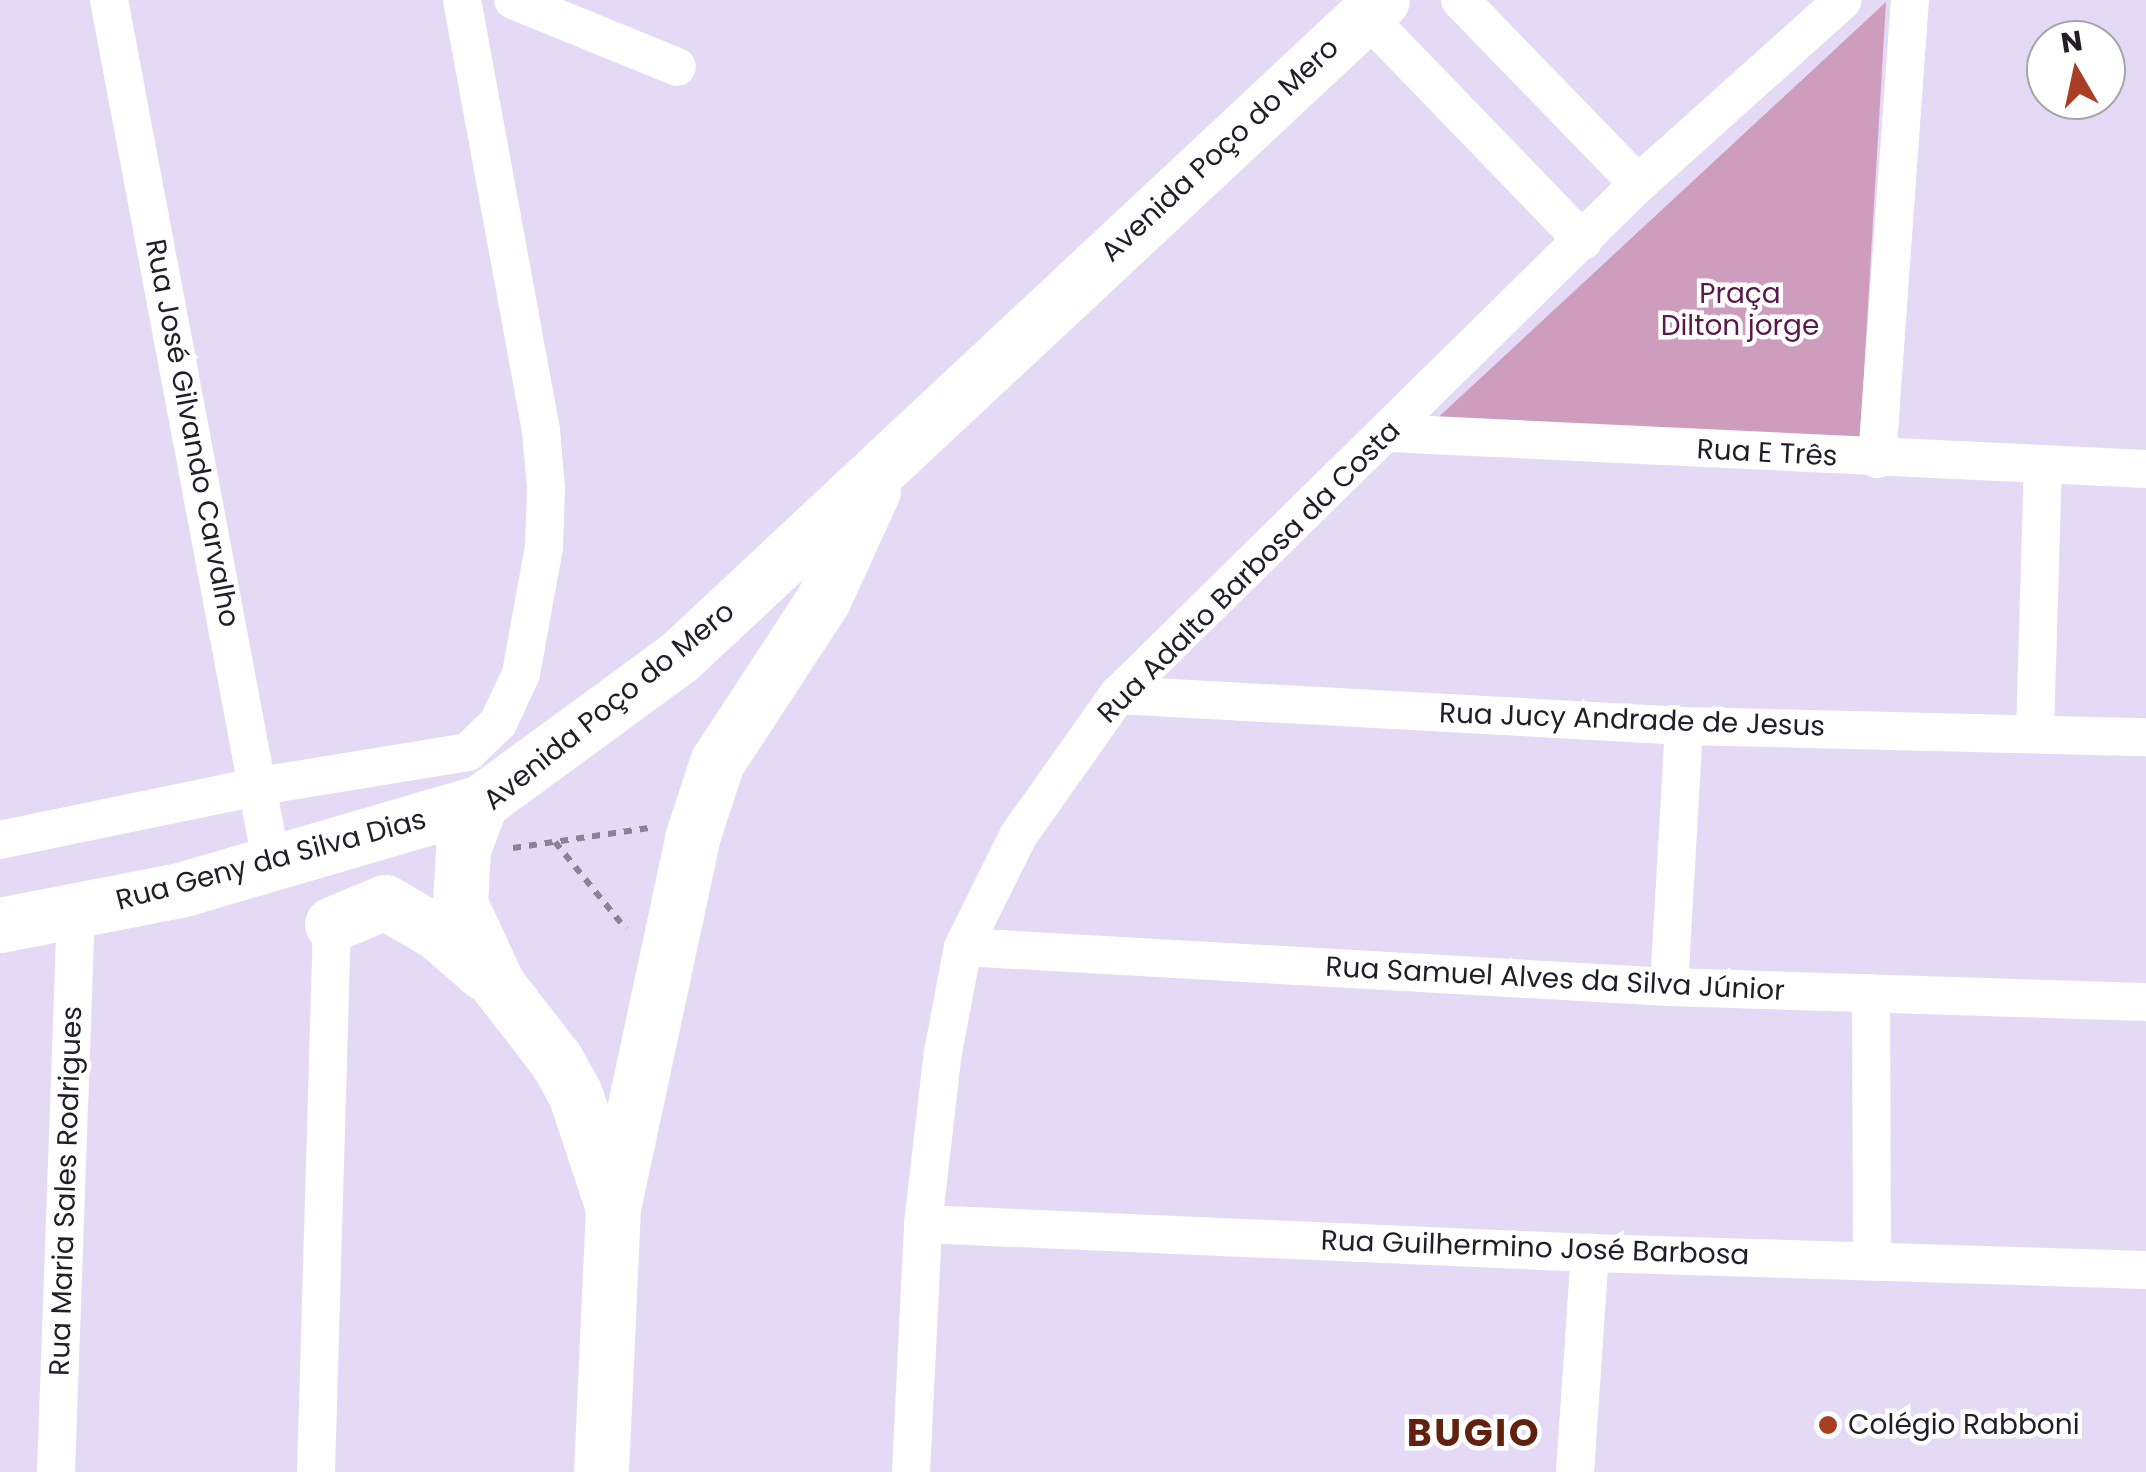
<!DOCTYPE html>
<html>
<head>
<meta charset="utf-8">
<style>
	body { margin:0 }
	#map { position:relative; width:2146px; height:1472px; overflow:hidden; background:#e4daf6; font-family:Poppins,sans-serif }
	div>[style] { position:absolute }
	.green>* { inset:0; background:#ce9cbd }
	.path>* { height:6px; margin-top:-3px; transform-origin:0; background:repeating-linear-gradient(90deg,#8a8397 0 8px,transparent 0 16px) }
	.street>* { height:38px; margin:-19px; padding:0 19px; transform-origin:19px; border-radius:19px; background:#fff }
	.secondary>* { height:55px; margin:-27.5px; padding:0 27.5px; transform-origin:27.5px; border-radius:27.5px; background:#fff }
	.dots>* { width:28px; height:28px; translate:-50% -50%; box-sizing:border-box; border:5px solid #fff; border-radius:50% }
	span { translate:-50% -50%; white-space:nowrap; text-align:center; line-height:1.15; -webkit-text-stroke:9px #fff; paint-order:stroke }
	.street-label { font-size:28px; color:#211e28 }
	.park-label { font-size:28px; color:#591949 }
	.poi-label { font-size:28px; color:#211e28 }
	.left { translate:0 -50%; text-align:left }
	.district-label { font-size:38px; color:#62200f; font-weight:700; letter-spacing:2.5px }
	.north { position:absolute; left:2026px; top:20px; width:100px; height:100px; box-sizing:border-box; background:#fff; border:2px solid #a6a5a9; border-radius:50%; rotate:351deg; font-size:28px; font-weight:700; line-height:40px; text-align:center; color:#211e28 }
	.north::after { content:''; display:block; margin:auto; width:35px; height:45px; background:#a83f25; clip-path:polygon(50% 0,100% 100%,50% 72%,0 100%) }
</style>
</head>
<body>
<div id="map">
	<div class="green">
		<div style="clip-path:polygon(1886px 2px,1860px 440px,1431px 424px)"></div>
	</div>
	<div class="path">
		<div style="left:555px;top:842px;width:112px;rotate:50.8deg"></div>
		<div style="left:513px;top:848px;width:137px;rotate:-8.4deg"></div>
	</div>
	<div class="street">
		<div style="left:109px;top:0;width:881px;rotate:79.34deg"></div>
		<div style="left:462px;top:0;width:438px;rotate:79.6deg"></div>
		<div style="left:541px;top:431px;width:57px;rotate:85deg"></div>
		<div style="left:546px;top:488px;width:59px;rotate:91.9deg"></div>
		<div style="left:544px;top:547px;width:129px;rotate:100.3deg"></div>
		<div style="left:521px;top:674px;width:54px;rotate:115.1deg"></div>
		<div style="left:498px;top:723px;width:42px;rotate:136deg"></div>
		<div style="left:513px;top:0;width:177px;rotate:22.2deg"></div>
		<div style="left:1460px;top:0;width:256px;rotate:45.9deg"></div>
		<div style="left:1365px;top:15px;width:314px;rotate:46deg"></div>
		<div style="left:1389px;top:433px;width:758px;rotate:2.72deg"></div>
		<div style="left:1877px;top:459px;width:460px;rotate:-85.9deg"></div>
		<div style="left:1118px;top:695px;width:567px;rotate:3.13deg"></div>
		<div style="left:1684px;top:726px;width:462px;rotate:1.4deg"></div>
		<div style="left:2035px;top:732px;width:267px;rotate:-88.3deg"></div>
		<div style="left:0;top:840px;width:266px;rotate:-11.7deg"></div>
		<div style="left:260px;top:786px;width:211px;rotate:-9.3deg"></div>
		<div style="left:963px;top:947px;width:707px;rotate:3.24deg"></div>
		<div style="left:1669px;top:987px;width:477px;rotate:1.8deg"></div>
		<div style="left:1669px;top:987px;width:261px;rotate:-86.7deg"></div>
		<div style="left:1871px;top:993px;width:265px;rotate:89.8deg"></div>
		<div style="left:923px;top:1224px;width:668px;rotate:2.49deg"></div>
		<div style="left:1590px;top:1253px;width:556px;rotate:1.75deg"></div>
		<div style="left:56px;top:1472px;width:562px;rotate:-87.96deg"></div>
		<div style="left:316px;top:1472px;width:548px;rotate:-88.33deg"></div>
		<div style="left:911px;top:1472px;width:248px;rotate:-87.2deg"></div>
		<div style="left:923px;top:1224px;width:173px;rotate:-83.4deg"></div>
		<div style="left:943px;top:1052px;width:107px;rotate:-79.2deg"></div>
		<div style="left:963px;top:947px;width:124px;rotate:-63.6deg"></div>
		<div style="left:1018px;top:836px;width:173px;rotate:-54.7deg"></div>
		<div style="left:1118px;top:695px;width:729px;rotate:-44.5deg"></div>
		<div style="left:1638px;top:184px;width:275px;rotate:-41.9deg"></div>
		<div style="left:1575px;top:1472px;width:220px;rotate:-86.1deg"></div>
	</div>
	<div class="secondary">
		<div style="left:332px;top:924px;width:57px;rotate:-22.5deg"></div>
		<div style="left:385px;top:902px;width:61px;rotate:30.3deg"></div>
		<div style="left:438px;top:933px;width:61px;rotate:41deg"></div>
		<div style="left:0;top:925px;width:183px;rotate:-11deg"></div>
		<div style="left:180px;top:890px;width:314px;rotate:-16.3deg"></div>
		<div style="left:613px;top:1208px;width:120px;rotate:-108.4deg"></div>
		<div style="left:575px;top:1094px;width:39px;rotate:-119deg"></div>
		<div style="left:556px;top:1060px;width:95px;rotate:-127.7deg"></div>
		<div style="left:498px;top:985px;width:90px;rotate:-114.9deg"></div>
		<div style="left:460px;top:903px;width:54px;rotate:-86.8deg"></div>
		<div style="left:463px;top:849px;width:50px;rotate:-69deg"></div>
		<div style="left:481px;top:802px;width:245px;rotate:-36.2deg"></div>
		<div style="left:679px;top:657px;width:962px;rotate:-43.06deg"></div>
		<div style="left:601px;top:1472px;width:264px;rotate:-87.4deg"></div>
		<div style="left:613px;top:1208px;width:378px;rotate:-77.9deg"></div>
		<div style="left:692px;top:838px;width:80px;rotate:-71.8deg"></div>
		<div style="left:717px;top:762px;width:194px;rotate:-56.8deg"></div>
		<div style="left:823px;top:600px;width:120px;rotate:-65.4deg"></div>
	</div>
	<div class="dots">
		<div style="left:1828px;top:1425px;background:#a83f25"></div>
	</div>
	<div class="street-label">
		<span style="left:1220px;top:150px;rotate:-43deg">Avenida Poço do Mero</span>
		<span style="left:192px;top:433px;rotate:79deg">Rua José Gilvando Carvalho</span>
		<span style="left:1767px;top:453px;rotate:3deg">Rua E Três</span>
		<span style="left:1249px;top:572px;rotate:-45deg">Rua Adalto Barbosa da Costa</span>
		<span style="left:609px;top:706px;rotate:-39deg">Avenida Poço do Mero</span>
		<span style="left:1632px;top:720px;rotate:2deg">Rua Jucy Andrade de Jesus</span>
		<span style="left:271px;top:860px;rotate:-15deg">Rua Geny da Silva Dias</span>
		<span style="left:1555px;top:979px;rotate:3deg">Rua Samuel Alves da Silva Júnior</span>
		<span style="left:66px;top:1191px;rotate:-88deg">Rua Maria Sales Rodrigues</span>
		<span style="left:1535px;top:1248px;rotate:2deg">Rua Guilhermino José Barbosa</span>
	</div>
	<div class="park-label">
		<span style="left:1740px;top:310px">Praça<br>Dilton jorge</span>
	</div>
	<div class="poi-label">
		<span class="left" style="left:1848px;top:1425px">Colégio Rabboni</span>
	</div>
	<div class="district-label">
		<span style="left:1474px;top:1433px">BUGIO</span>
	</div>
	<div class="north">N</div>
</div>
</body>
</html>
